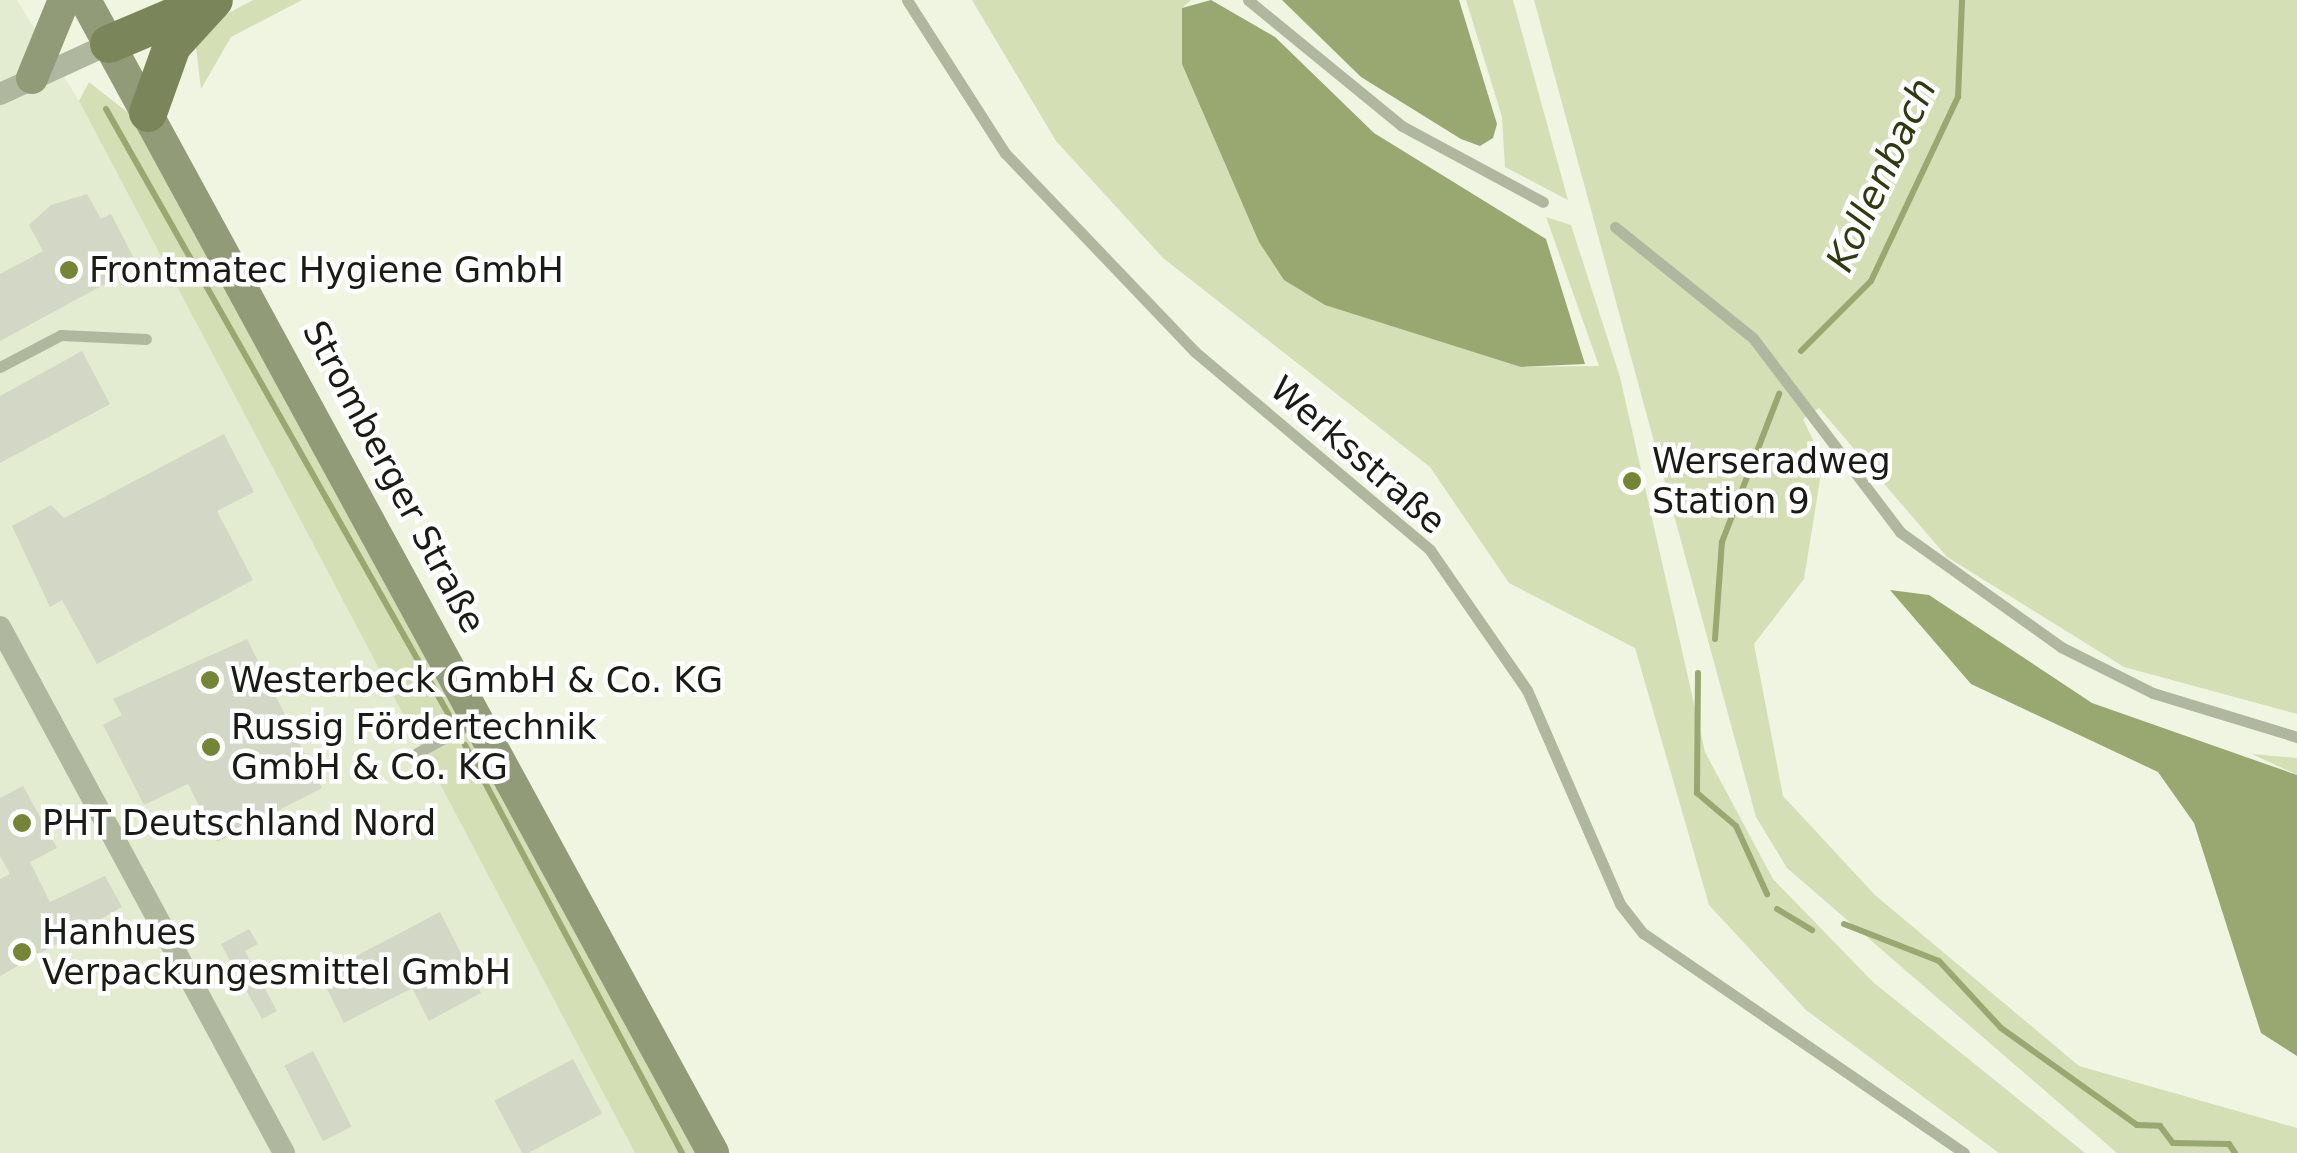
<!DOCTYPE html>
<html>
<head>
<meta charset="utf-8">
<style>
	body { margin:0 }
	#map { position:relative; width:2297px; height:1153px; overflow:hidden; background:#eff5e1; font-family:"DejaVu Sans",sans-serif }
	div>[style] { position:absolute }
	.built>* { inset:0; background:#e3ebd0 }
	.green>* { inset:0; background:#d4dfb6 }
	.water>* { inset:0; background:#99a771 }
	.stream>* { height:6px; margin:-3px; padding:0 3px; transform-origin:3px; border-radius:3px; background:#99a771 }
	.building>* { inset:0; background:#d2d8c5; transform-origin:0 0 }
	.service>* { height:11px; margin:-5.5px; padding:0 5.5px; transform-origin:5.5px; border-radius:5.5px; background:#b0b79f }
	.minor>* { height:22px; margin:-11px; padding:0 11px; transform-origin:11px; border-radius:11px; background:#b0b79f }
	.secondary>* { height:32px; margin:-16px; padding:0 16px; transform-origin:16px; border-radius:16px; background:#919b77 }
	.primary>* { height:38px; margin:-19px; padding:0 19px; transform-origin:19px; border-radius:19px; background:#7a865a }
	.dots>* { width:28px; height:28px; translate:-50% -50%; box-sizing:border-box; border:5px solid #fff; border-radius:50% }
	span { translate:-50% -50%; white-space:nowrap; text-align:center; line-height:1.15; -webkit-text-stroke:9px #fff; paint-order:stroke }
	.poi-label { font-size:35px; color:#191b14 }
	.left { translate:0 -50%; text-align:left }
	.street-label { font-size:35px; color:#191b14 }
	.water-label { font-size:38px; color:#303910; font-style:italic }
</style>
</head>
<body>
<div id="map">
	<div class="built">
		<div style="clip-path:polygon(0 0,17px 0,79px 101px,635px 1153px,0 1153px)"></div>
	</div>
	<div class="green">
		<div style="clip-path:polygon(253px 0,302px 0,231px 37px,201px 89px,196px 47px,219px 18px)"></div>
		<div style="clip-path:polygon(972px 0,1191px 0,1182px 8px,1259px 242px,1521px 367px,1599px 366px,1546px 217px,1571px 225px,1620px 377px,1705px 752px,1773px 879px,1873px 982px,2085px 1153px,1999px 1153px,1806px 1010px,1709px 905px,1635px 648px,1509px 583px,1430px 467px,1163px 258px,1056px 141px)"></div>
		<div style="clip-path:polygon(1466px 0,1513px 0,1568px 200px,1505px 167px,1502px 117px)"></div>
		<div style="clip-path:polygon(1534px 0,2297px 0,2297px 714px,2124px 667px,1947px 557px,1819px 408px,1803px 419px,1823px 461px,1804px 579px,1754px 644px,1783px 796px,1875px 895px,2079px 1066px,2297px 1128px,2297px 1153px,2117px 1153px,1787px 868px,1756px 817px)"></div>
		<div style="clip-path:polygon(89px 82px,131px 115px,696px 1153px,635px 1153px,79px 101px)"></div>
		<div style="clip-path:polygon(2252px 754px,2297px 758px,2297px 775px)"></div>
	</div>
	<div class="water">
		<div style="clip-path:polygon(1211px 0,1275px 37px,1374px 133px,1546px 239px,1585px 364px,1521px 367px,1325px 305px,1284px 280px,1259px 242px,1182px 64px,1182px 8px)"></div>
		<div style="clip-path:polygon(1282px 0,1459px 0,1497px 124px,1493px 138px,1480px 146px,1461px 139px,1361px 77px)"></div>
		<div style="clip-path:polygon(1890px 590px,1929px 595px,2092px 703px,2297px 775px,2297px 1056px,2261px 1033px,2194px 823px,2158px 772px,1971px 684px)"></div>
	</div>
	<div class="stream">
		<div style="left:106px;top:109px;width:704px;rotate:60.49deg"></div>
		<div style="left:1801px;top:351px;width:99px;rotate:-45deg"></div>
		<div style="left:1871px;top:281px;width:204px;rotate:-64.7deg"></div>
		<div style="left:1958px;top:97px;width:97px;rotate:-87.6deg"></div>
		<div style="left:1715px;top:639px;width:97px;rotate:-85.9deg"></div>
		<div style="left:1722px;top:542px;width:159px;rotate:-68.9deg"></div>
		<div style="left:1698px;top:673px;width:120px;rotate:90.5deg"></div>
		<div style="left:1697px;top:793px;width:51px;rotate:40.2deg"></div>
		<div style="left:1736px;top:826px;width:75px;rotate:65.5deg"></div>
		<div style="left:465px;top:745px;width:462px;rotate:62deg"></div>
		<div style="left:1777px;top:909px;width:41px;rotate:31deg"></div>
		<div style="left:1844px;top:924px;width:102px;rotate:21.3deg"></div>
		<div style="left:1939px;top:961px;width:91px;rotate:47.2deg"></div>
		<div style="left:2001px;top:1028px;width:167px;rotate:35.5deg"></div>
		<div style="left:2137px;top:1125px;width:23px;rotate:2deg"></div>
		<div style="left:2160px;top:1126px;width:21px;rotate:53deg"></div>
		<div style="left:2173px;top:1143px;width:56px;rotate:1deg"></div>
		<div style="left:2229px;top:1144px;width:11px;rotate:56deg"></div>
	</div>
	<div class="building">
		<div style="clip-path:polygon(87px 194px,101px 219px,111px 214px,138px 266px,0 341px,0 274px,43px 251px,29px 225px,51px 205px)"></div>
		<div style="clip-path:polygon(82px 351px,110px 404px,0 463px,0 396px)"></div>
		<div style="clip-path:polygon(224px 434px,254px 492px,217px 511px,253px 580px,97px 664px,62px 600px,50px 607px,12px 526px,51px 505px,64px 518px)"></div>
		<div style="clip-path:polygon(247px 639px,322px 788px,217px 842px,188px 784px,144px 805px,103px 725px,122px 715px,113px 699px)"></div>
		<div style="clip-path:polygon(23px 786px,57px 848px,30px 862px,50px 902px,105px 876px,122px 907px,0 976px,0 879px,10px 874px,0 856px,0 798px)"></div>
		<div style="clip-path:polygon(440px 912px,481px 993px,429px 1021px,412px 988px,344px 1023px,320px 975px)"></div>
		<div style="clip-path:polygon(249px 929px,258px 944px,245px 951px,277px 1011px,262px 1019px,221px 944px)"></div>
		<div style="left:313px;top:1051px;width:85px;height:32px;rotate:63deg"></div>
		<div style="left:573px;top:1059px;width:62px;height:89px;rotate:62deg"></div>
	</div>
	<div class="service">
		<div style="left:907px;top:0;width:182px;rotate:57.4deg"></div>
		<div style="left:1005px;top:153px;width:274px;rotate:46.3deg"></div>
		<div style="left:1194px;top:351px;width:309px;rotate:40.1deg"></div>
		<div style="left:1430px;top:550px;width:170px;rotate:55.3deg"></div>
		<div style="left:1527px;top:690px;width:233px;rotate:66.5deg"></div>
		<div style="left:1620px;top:904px;width:37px;rotate:52deg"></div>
		<div style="left:1643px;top:933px;width:389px;rotate:34.4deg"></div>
		<div style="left:1248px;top:0;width:199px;rotate:39.3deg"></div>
		<div style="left:1402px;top:126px;width:160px;rotate:28.3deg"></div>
		<div style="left:1615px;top:227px;width:177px;rotate:38.8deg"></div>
		<div style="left:1753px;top:338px;width:243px;rotate:52.8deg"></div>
		<div style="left:1900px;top:532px;width:198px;rotate:35.5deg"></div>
		<div style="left:2061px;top:647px;width:103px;rotate:26.6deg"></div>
		<div style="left:2153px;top:693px;width:151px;rotate:17deg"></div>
		<div style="left:0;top:367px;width:69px;rotate:-27.7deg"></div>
		<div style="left:61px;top:335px;width:85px;rotate:2.7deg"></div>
		<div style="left:417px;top:753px;width:66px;rotate:-28.9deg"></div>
	</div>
	<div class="minor">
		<div style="left:0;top:94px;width:120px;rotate:-24.6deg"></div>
		<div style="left:0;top:627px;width:598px;rotate:61.63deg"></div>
	</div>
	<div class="secondary">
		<div style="left:85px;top:0;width:1313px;rotate:61.42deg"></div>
		<div style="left:32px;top:78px;width:84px;rotate:-67.7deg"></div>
	</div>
	<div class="primary">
		<div style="left:109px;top:44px;width:100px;rotate:-23deg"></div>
		<div style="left:148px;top:113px;width:71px;rotate:-70.3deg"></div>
		<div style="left:172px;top:46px;width:62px;rotate:-47.6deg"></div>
	</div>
	<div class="dots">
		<div style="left:69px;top:270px;background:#748636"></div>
		<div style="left:1632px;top:481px;background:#748636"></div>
		<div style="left:210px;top:680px;background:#748636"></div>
		<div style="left:211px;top:747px;background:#748636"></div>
		<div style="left:22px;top:823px;background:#748636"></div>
		<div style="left:22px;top:952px;background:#748636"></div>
	</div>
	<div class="poi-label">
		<span class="left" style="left:89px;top:270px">Frontmatec Hygiene GmbH</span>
		<span class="left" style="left:1652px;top:481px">Werseradweg<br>Station 9</span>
		<span class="left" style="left:230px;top:680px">Westerbeck GmbH &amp; Co. KG</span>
		<span class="left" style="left:231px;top:747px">Russig Fördertechnik<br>GmbH &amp; Co. KG</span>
		<span class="left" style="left:42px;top:823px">PHT Deutschland Nord</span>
		<span class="left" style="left:42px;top:952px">Hanhues<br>Verpackungesmittel GmbH</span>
	</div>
	<div class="street-label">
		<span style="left:1358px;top:455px;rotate:41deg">Werksstraße</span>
		<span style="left:394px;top:477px;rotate:62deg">Stromberger Straße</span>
	</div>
	<div class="water-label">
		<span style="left:1882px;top:175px;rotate:-65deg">Kollenbach</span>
	</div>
</div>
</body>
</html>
